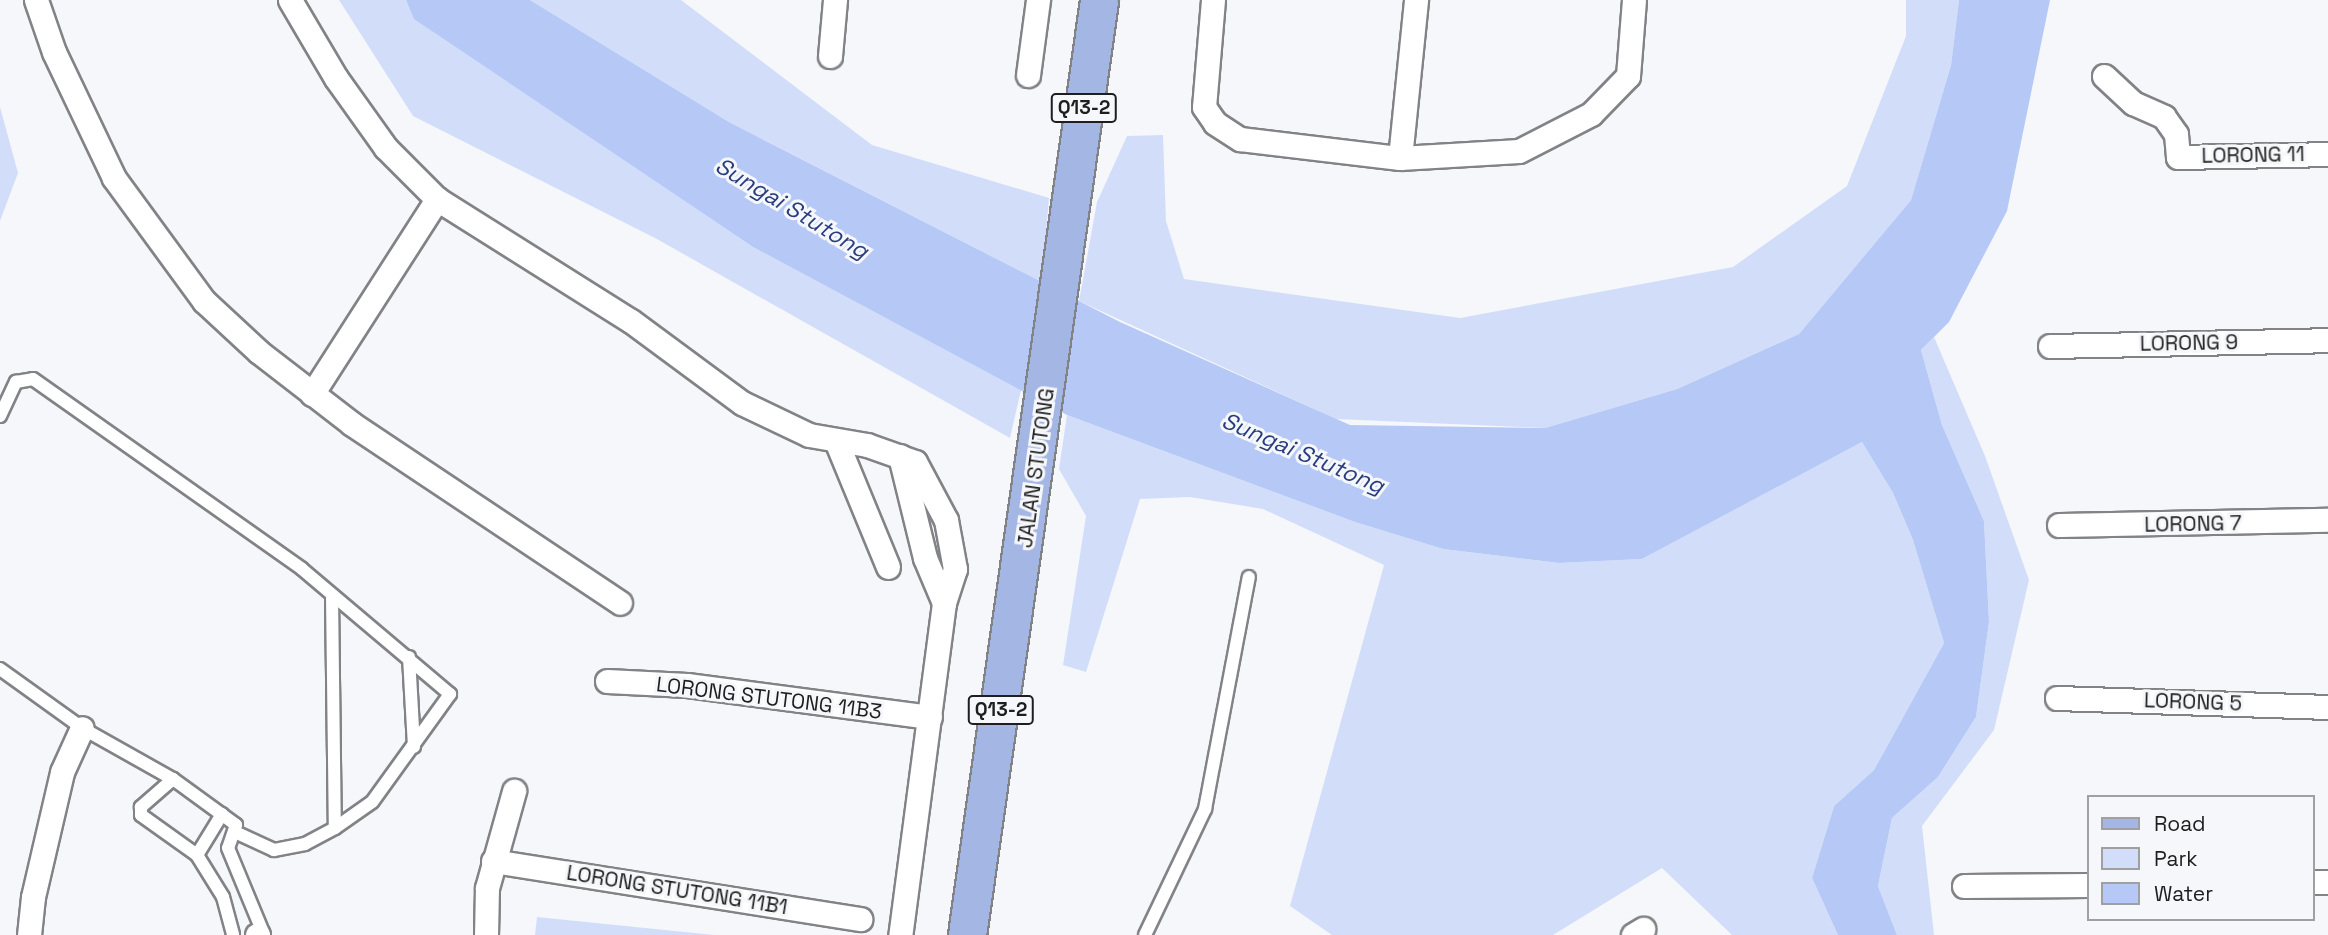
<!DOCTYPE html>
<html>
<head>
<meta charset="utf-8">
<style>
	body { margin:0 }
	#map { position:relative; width:2328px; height:935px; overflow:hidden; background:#f6f7fa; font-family:"Space Grotesk",sans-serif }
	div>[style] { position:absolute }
	.green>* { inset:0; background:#d2def9 }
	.water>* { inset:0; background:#b6c9f6 }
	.roads { filter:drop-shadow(2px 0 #828386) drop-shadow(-2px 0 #828386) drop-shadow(0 2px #828386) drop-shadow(0 -2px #828386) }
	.service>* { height:12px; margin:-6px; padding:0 6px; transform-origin:6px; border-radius:6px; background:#fff }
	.minor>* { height:23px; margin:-11.5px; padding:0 11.5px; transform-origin:11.5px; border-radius:11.5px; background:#fff }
	.primary>* { height:37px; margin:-18.5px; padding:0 18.5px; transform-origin:18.5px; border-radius:18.5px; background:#a4b6e4 }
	span { translate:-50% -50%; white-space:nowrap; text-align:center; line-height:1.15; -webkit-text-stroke:6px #f6f7fa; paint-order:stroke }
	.shield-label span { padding:2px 5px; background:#f6f7fa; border:2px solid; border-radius:5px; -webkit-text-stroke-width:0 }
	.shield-label { font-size:19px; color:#1e1e1f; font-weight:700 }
	.street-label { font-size:21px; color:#1e1e1f }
	.water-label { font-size:23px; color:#273d7e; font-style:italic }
	.legend { position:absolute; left:2087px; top:795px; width:228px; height:126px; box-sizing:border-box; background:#f6f7fa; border:2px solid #a0a0a2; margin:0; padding:9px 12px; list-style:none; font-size:21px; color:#1e1e1f }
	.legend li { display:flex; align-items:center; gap:14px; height:35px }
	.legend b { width:35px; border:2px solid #a0a0a2 }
</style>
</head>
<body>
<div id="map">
	<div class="green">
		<div style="clip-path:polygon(339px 0,406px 0,415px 19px,753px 247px,1021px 390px,1010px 438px,655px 238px,413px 116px)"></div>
		<div style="clip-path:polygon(530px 0,681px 0,872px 145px,1049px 198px,1042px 282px,729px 122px)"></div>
		<div style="clip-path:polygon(1906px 0,1959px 0,1951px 65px,1911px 200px,1799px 334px,1677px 389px,1545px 428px,1336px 419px,1079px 301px,1097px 202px,1127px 136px,1163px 135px,1166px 221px,1184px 279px,1460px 318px,1733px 267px,1847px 186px,1906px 36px)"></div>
		<div style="clip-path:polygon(0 107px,18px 173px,0 221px)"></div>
		<div style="clip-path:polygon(1934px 337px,1985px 456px,2029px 580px,1994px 730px,1922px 826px,1934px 935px,1897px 935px,1878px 886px,1892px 818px,1938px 777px,1976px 717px,1989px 622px,1984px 521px,1942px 425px,1921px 350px)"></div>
		<div style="clip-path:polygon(1067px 415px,1355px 522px,1443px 549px,1559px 563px,1642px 559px,1862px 442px,1893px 493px,1913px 540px,1944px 643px,1874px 770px,1834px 806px,1812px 878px,1838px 935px,1732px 935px,1662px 868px,1553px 935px,1332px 935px,1290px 906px,1384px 565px,1263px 509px,1190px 497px,1140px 499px,1086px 672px,1063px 665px,1086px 516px,1059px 469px)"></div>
		<div style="clip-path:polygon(537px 917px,714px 935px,535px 935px)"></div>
	</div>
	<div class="water">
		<div style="clip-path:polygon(406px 0,530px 0,729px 122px,1120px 322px,1350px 425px,1545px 428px,1677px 389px,1799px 334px,1911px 200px,1951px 65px,1959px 0,2050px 0,2007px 211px,1949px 322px,1921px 350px,1942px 425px,1984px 521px,1989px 622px,1976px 717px,1938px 777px,1892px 818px,1878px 886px,1897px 935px,1838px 935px,1812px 878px,1834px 806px,1874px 770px,1944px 643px,1913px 540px,1893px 493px,1862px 442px,1642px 559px,1559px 563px,1443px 549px,1355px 522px,1067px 415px,753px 247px,414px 19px)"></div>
	</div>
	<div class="roads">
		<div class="service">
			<div style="left:0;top:416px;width:38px;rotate:-65deg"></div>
			<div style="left:16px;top:382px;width:17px;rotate:-10deg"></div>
			<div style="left:33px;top:379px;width:329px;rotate:35.2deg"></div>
			<div style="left:302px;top:569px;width:194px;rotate:40.2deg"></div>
			<div style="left:450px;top:694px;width:133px;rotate:125.8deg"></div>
			<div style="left:372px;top:802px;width:45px;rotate:144.9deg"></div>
			<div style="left:335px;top:828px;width:34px;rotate:152deg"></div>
			<div style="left:305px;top:844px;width:32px;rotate:169deg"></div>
			<div style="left:274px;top:850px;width:43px;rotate:-155.2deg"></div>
			<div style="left:332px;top:595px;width:233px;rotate:89.3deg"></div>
			<div style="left:409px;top:657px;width:90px;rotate:86.8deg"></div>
			<div style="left:0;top:669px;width:101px;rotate:35.7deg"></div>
			<div style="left:82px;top:728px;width:104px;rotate:29.3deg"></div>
			<div style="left:173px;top:779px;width:78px;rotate:36.1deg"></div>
			<div style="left:236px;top:825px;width:24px;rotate:109deg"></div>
			<div style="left:228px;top:848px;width:94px;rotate:67.5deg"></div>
			<div style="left:173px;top:779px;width:43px;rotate:138.8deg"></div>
			<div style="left:141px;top:807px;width:8px;rotate:90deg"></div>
			<div style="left:141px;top:815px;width:69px;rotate:35.5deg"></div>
			<div style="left:197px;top:855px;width:49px;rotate:58.2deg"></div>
			<div style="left:223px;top:897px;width:39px;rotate:75deg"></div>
			<div style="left:197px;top:855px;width:48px;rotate:-58.6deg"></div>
			<div style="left:1145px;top:935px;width:140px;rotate:-64.5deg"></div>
			<div style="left:1205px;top:809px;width:236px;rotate:-79.3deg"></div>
		</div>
		<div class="minor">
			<div style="left:36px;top:0;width:55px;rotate:70.9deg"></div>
			<div style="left:54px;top:52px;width:140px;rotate:64.5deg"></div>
			<div style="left:114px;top:178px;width:152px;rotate:53.8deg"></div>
			<div style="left:204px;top:301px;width:75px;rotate:42.8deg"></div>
			<div style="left:259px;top:352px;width:118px;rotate:37.7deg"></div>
			<div style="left:352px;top:424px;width:322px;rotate:33.7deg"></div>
			<div style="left:290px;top:0;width:91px;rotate:59.5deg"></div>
			<div style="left:336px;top:78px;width:86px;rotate:54.5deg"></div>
			<div style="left:386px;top:148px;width:72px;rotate:45deg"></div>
			<div style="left:437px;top:199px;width:229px;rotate:32.2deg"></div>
			<div style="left:631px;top:321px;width:138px;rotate:36.5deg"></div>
			<div style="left:742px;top:403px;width:74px;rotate:25.5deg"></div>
			<div style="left:809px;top:435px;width:59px;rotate:9.8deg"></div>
			<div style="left:867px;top:445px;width:51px;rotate:19.5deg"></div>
			<div style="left:915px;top:462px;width:66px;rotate:61.9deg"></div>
			<div style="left:946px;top:520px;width:50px;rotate:79.6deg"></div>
			<div style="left:955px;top:569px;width:36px;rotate:108deg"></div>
			<div style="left:944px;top:603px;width:335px;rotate:97.5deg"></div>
			<div style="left:1213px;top:0;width:107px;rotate:94.8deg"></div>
			<div style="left:1204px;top:107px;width:19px;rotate:55deg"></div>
			<div style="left:1215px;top:123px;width:30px;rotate:33deg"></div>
			<div style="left:1240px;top:139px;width:161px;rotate:6.8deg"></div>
			<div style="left:1400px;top:158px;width:119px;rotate:-3.4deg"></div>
			<div style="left:1519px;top:151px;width:81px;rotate:-27.2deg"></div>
			<div style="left:1591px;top:114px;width:53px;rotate:-45.8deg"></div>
			<div style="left:1628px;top:76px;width:76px;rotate:-85.5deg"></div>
			<div style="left:830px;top:56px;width:56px;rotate:-84.9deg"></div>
			<div style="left:1028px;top:75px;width:76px;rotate:-82.4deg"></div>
			<div style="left:2104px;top:76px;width:40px;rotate:43deg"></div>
			<div style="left:2133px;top:103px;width:34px;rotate:24deg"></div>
			<div style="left:2164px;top:117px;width:21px;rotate:55deg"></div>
			<div style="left:2176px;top:134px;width:23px;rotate:85deg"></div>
			<div style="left:2178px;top:157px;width:150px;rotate:-1.1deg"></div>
			<div style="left:1400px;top:158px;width:159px;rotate:-84.2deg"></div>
			<div style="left:2050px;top:346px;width:278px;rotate:-1.2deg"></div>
			<div style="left:312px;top:394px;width:232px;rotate:-57.3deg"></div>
			<div style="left:837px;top:443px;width:134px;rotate:67.6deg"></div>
			<div style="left:900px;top:456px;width:105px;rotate:76.2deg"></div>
			<div style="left:925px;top:558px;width:49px;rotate:67.1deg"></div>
			<div style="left:2059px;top:525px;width:269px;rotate:-1.1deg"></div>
			<div style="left:607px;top:681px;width:80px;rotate:2.9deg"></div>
			<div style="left:687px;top:685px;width:245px;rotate:7.5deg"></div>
			<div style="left:2057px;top:698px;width:271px;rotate:1.9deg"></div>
			<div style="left:493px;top:861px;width:372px;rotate:9deg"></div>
			<div style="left:2312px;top:882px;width:16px"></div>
			<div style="left:1964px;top:886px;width:124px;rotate:-0.5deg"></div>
			<div style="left:29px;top:935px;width:38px;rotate:-84deg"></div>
			<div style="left:33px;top:897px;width:128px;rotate:-76.9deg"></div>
			<div style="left:62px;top:772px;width:48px;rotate:-65.6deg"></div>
			<div style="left:257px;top:935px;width:1px"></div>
			<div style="left:486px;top:935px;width:47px;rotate:-88.8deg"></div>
			<div style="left:487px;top:888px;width:101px;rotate:-74.4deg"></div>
			<div style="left:1633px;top:935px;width:12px;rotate:-31deg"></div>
		</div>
		<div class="primary">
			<div style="left:967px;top:935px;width:944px;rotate:-81.96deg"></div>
		</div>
	</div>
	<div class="shield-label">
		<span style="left:1084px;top:108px">Q13-2</span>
		<span style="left:1001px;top:710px">Q13-2</span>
	</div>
	<div class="street-label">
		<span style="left:2253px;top:155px;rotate:-1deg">LORONG 11</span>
		<span style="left:2189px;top:343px;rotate:-1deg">LORONG 9</span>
		<span style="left:1036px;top:468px;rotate:-82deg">JALAN STUTONG</span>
		<span style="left:2193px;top:524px;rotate:-1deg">LORONG 7</span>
		<span style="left:769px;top:698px;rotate:7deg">LORONG STUTONG 11B3</span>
		<span style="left:2193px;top:702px;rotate:2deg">LORONG 5</span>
		<span style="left:677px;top:890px;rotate:9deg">LORONG STUTONG 11B1</span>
	</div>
	<div class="water-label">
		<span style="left:792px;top:208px;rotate:31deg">Sungai Stutong</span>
		<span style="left:1303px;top:453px;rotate:23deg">Sungai Stutong</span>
	</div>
	<ul class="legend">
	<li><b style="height:9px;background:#a4b6e4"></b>Road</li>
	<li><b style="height:19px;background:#d2def9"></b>Park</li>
	<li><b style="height:19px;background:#b6c9f6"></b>Water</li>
	</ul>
</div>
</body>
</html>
